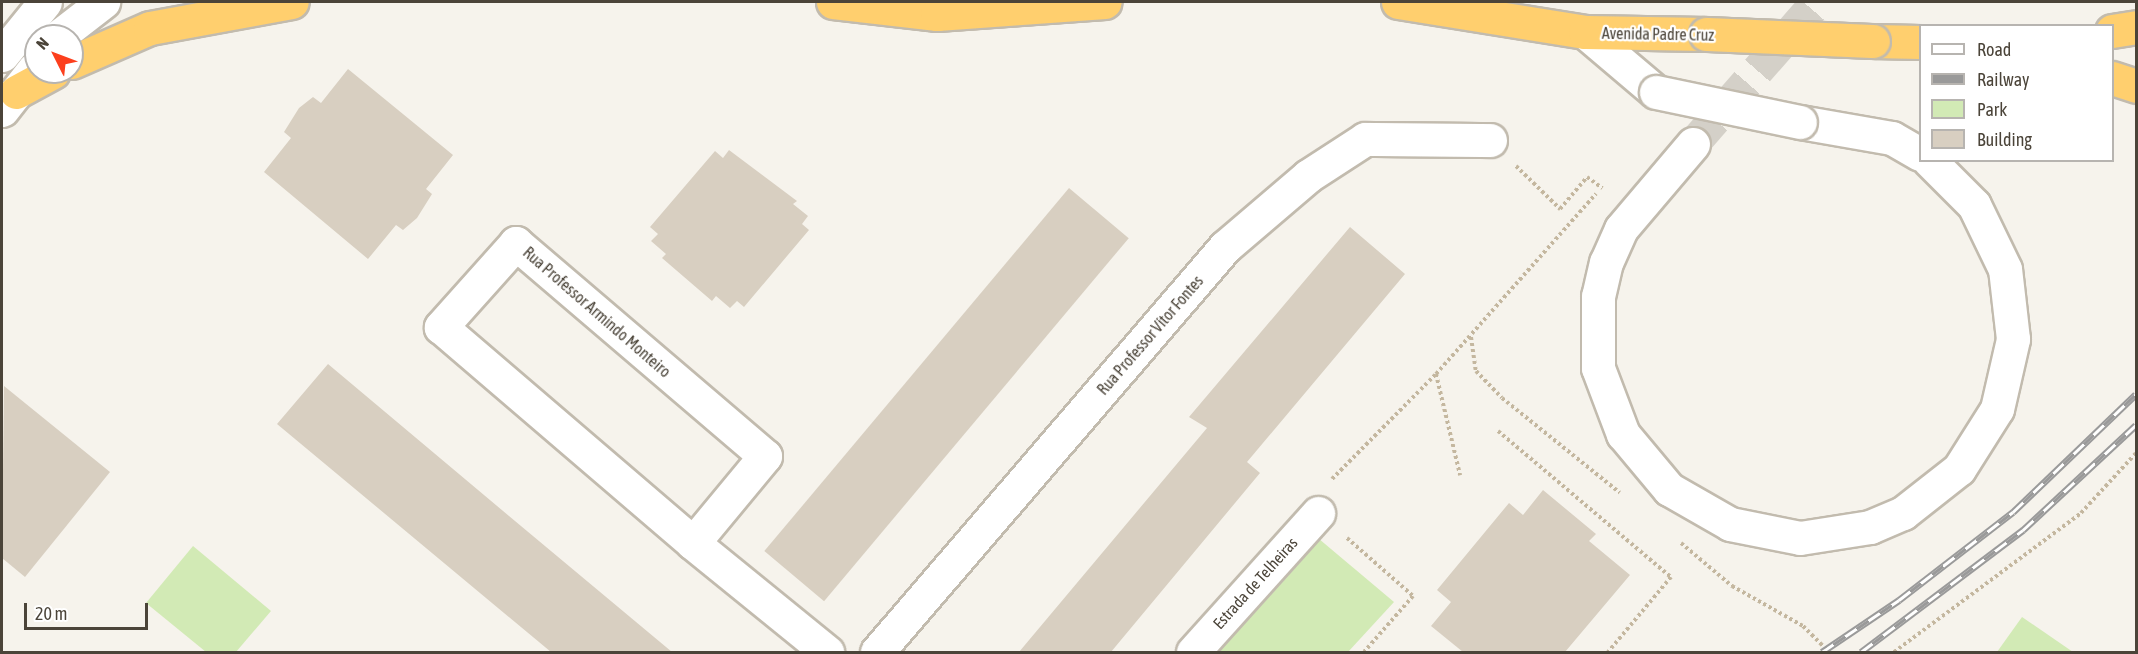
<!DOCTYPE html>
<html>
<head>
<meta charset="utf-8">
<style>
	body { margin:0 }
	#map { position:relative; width:2138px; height:654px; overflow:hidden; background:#f6f3ec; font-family:"Asap Condensed",sans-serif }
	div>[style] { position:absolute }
	.green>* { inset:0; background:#d2eab5 }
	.building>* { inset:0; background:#d8cfc1; transform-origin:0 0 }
	.minor-tunnel>* { height:33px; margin-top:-16.5px; transform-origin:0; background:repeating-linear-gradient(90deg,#d4d0c8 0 33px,transparent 0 49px) }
	.path>* { height:4px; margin-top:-2px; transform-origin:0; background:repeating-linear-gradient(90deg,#c4b79f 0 3px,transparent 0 6px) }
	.roads { filter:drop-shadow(2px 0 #c2bbae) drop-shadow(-2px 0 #c2bbae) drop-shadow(0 2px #c2bbae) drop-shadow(0 -2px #c2bbae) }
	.minor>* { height:33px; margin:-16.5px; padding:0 16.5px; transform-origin:16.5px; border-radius:16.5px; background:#fff }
	.highway>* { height:33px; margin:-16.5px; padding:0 16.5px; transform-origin:16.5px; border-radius:16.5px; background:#ffcf6e }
	.rail>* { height:7px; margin-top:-3.5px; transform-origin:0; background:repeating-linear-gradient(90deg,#fff 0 14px,#9a9a9a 0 28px); box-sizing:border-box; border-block:2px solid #9a9a9a }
	.bridges { filter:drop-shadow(2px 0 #c2bbae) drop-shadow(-2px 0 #c2bbae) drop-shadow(0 2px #c2bbae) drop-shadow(0 -2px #c2bbae) }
	.minor-bridge>* { height:33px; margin:-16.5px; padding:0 16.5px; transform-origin:16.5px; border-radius:16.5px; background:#fff }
	.highway-bridge>* { height:33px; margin:-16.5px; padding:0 16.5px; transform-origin:16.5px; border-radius:16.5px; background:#ffcf6e }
	span { translate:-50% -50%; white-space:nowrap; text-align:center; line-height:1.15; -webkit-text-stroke:4.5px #fff; paint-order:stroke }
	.street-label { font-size:16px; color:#4b4439 }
	.frame { position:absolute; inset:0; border:3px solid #4b4439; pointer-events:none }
	.legend { position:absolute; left:1919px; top:24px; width:195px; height:138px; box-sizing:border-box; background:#fff; border:2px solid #b7b4b0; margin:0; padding:8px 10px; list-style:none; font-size:18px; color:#4b4439 }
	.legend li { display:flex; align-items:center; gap:12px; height:30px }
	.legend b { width:30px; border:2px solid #b7b4b0 }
	.north { position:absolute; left:24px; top:24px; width:60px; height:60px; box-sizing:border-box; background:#fff; border:2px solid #b7b4b0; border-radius:50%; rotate:312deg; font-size:16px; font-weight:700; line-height:24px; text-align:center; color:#4b4439 }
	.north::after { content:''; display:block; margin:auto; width:21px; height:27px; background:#fc3f1d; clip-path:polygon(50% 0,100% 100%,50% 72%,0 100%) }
	.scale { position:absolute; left:24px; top:603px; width:124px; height:27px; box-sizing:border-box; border:3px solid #4b4439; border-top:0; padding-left:8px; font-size:18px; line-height:21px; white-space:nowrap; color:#4b4439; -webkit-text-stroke:4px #fff; paint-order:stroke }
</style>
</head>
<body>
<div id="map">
	<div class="green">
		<div style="clip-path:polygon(1312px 533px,1394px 602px,1348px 652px,1205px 652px)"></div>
		<div style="clip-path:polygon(193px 546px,271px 611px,236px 652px,206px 652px,146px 603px)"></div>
		<div style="clip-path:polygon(2022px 617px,2073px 652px,1997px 652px)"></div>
	</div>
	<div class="building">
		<div style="clip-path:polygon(348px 69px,453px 155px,426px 189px,432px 194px,417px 218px,403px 230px,396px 225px,368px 259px,264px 172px,291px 138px,284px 132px,299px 108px,313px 97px,321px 103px)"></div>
		<div style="clip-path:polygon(729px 150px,797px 201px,793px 204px,808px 216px,802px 224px,809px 230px,744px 307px,737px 301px,730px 308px,716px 296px,712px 301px,662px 258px,666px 254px,651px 241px,658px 234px,650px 227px,715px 151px,723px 158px)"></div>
		<div style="left:1069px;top:188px;width:78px;height:474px;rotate:40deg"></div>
		<div style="clip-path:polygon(1350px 227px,1405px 274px,1247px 462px,1260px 473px,1111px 652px,1019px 652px,1207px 428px,1189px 417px)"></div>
		<div style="clip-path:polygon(328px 364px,509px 516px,672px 652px,551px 652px,277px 424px)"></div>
		<div style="clip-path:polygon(4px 386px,110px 472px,25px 577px,2px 558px)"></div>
		<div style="clip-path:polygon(1543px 490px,1596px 534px,1589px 541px,1630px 575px,1565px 652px,1463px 652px,1431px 626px,1451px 602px,1437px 590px,1509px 503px,1523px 515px)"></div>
	</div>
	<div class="minor-tunnel">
		<div style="left:1693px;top:144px;width:189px;rotate:-48.9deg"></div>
	</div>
	<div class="path">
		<div style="left:1516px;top:166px;width:62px;rotate:44.3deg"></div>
		<div style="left:1560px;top:209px;width:42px;rotate:-49.8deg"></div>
		<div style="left:1587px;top:177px;width:19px;rotate:36deg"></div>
		<div style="left:1471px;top:337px;width:34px;rotate:82deg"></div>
		<div style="left:1476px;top:371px;width:37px;rotate:46deg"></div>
		<div style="left:1502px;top:398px;width:151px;rotate:38.8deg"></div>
		<div style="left:1436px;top:374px;width:104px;rotate:76.6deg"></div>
		<div style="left:1498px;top:431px;width:226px;rotate:40.2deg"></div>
		<div style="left:1671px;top:577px;width:98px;rotate:130deg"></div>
		<div style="left:1332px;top:479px;width:148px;rotate:-45.3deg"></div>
		<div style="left:1436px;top:374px;width:241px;rotate:-48.4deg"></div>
		<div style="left:1347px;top:538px;width:88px;rotate:41.3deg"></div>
		<div style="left:1413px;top:596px;width:74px;rotate:131.2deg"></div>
		<div style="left:1681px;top:543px;width:67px;rotate:40.1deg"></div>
		<div style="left:1732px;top:586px;width:81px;rotate:29.4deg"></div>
		<div style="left:1803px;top:626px;width:37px;rotate:45deg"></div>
		<div style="left:1894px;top:652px;width:233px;rotate:-36.6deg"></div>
		<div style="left:2081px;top:513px;width:81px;rotate:-47.5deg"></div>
	</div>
	<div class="roads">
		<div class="minor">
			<div style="left:1585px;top:32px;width:93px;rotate:40.2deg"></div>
			<div style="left:59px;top:36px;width:56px;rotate:-37.7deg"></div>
			<div style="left:2px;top:55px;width:68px;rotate:-50.9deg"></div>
			<div style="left:2px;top:110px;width:52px;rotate:-52deg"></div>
			<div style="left:1800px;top:122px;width:93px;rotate:9.9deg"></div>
			<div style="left:1892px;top:138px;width:32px;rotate:30deg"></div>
			<div style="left:1693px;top:144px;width:111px;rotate:130.3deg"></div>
			<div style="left:1621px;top:229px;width:36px;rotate:114deg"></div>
			<div style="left:1606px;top:262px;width:35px;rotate:103deg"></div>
			<div style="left:1598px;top:296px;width:72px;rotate:90deg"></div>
			<div style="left:1598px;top:368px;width:71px;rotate:69.3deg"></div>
			<div style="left:1623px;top:434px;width:72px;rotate:50.1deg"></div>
			<div style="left:1669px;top:489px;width:70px;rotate:29.8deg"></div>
			<div style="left:1730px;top:524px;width:71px;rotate:11.3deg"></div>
			<div style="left:1800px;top:538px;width:71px;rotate:-8.9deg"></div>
			<div style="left:1870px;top:527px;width:36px;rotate:-23deg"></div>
			<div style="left:1903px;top:513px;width:71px;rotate:-38.2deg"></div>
			<div style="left:1959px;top:469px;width:71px;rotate:-57.7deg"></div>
			<div style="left:1997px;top:409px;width:72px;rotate:-77.1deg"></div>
			<div style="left:2013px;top:339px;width:70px;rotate:-96.5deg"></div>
			<div style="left:2005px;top:269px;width:71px;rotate:-115.8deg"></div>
			<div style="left:1974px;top:205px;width:64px;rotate:-135deg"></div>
			<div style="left:693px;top:543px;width:113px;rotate:-50.4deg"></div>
			<div style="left:765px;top:456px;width:328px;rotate:-139.5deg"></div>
			<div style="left:516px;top:243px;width:113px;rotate:131.8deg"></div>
			<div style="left:441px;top:327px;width:332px;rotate:40.6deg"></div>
			<div style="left:693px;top:543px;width:173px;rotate:39.1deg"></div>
			<div style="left:877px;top:652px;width:534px;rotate:-49.33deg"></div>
			<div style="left:1225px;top:247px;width:109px;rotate:-40.5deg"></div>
			<div style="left:1308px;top:176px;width:68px;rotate:-33deg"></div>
			<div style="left:1365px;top:139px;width:125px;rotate:0.5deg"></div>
			<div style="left:1193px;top:652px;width:187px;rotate:-48deg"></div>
		</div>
		<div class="highway">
			<div style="left:833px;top:2px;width:105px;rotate:6.6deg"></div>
			<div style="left:937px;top:14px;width:168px;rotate:-4.1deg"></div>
			<div style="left:1398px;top:2px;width:189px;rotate:9.1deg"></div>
			<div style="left:1585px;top:32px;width:121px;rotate:0.9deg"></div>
			<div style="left:2112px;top:31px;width:24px;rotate:-9deg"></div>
			<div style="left:1873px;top:41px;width:47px;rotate:1.2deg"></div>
			<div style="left:72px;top:62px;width:85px;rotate:-23.6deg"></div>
			<div style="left:150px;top:28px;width:144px;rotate:-10.4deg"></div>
			<div style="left:2112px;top:78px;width:25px;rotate:18deg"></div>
			<div style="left:16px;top:92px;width:42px;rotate:-28.4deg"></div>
		</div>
	</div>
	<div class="rail">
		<div style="left:1822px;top:652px;width:93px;rotate:-34deg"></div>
		<div style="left:1899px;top:600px;width:144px;rotate:-37.7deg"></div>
		<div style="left:2013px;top:512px;width:170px;rotate:-43.8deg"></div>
		<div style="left:1861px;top:652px;width:203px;rotate:-37deg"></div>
		<div style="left:2023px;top:530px;width:154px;rotate:-42.9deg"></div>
	</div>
	<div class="bridges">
		<div class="minor-bridge">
			<div style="left:1656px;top:92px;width:147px;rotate:11.8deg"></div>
		</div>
		<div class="highway-bridge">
			<div style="left:1706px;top:34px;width:167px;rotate:2.4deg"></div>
		</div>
	</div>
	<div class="street-label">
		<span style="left:1658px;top:34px;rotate:1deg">Avenida Padre Cruz</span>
		<span style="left:597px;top:312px;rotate:41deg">Rua Professor Armindo Monteiro</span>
		<span style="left:1150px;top:335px;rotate:-49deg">Rua Professor Vítor Fontes</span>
		<span style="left:1255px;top:583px;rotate:-48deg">Estrada de Telheiras</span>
	</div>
	<div class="frame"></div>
	<ul class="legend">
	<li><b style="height:8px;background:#fff"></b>Road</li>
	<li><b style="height:8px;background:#9a9a9a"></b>Railway</li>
	<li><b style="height:16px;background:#d2eab5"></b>Park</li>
	<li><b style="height:16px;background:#d8cfc1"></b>Building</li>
	</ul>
	<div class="north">N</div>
	<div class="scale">20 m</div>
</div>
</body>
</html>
